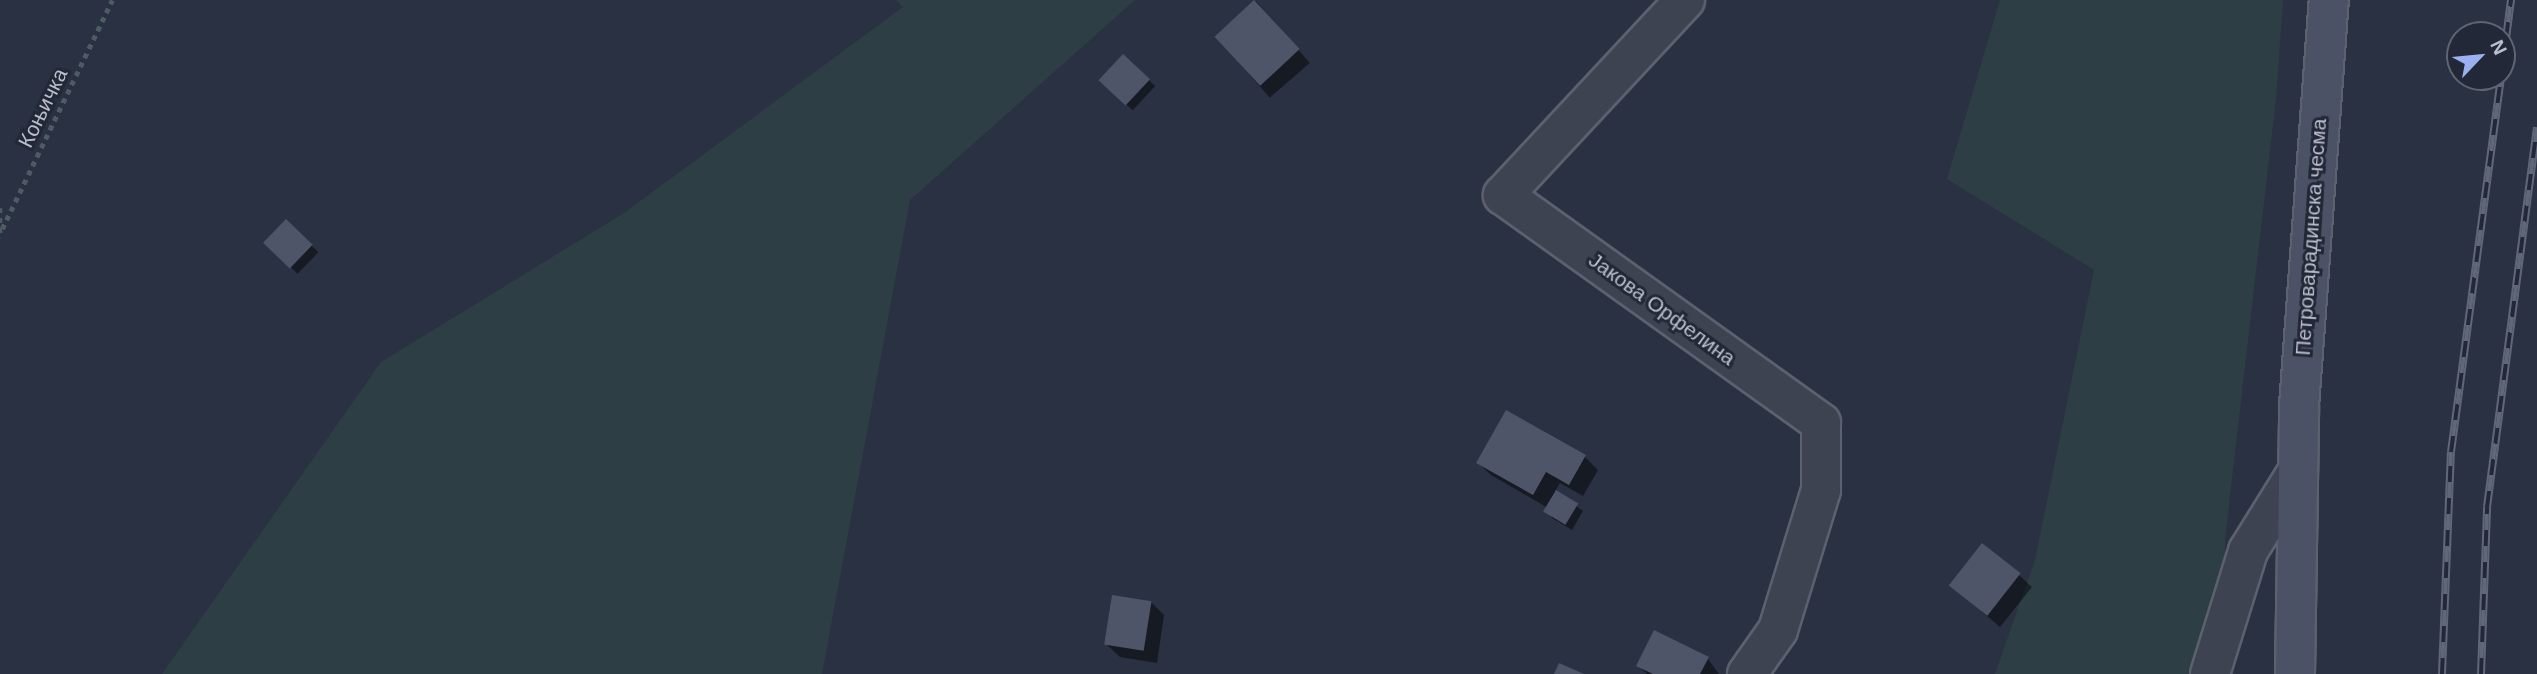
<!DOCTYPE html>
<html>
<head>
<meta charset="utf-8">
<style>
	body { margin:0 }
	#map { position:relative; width:2537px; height:674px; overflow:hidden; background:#2a3142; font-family:Arial,sans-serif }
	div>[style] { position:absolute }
	.green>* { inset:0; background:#2d3f44 }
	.shadow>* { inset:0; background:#0007; transform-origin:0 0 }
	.building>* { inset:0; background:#4e5569; transform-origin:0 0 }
	.path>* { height:4.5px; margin-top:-2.25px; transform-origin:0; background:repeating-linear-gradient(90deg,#4c5c62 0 5px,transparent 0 10px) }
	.roads { filter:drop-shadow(2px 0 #5c616f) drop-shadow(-2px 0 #5c616f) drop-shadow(0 2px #5c616f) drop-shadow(0 -2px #5c616f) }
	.minor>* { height:38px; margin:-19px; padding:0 19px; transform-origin:19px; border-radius:19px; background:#3e4352 }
	.tertiary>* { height:38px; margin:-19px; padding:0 19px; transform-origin:19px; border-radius:19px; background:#3e4352 }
	.secondary>* { height:38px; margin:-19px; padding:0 19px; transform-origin:19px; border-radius:19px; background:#4c5265 }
	.rail>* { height:8px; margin-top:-4px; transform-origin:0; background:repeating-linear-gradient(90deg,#222837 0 16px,#606779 0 32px); box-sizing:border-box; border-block:2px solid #606779 }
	span { translate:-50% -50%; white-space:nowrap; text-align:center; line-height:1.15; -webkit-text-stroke:6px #222837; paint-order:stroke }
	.street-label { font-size:21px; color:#bbbfcc }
	.north { position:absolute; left:2446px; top:21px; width:70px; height:70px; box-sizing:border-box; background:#222837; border:2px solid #5f6473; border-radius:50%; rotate:64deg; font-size:19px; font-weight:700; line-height:28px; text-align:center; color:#bbbfcc }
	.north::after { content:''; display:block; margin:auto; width:24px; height:32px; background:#9ab0f1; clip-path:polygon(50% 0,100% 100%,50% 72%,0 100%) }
</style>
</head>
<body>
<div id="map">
	<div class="green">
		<div style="clip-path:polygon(896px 0,1135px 0,910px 200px,822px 674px,162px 674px,381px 362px,624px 213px,903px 7px)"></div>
		<div style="clip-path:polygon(2000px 0,2283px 0,2276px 99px,2225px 539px,2227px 674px,1995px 674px,2035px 560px,2094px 270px,1947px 179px)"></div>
	</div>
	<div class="shadow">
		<div style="left:1256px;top:1px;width:82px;height:53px;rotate:49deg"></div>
		<div style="left:1123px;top:56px;width:44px;height:33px;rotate:43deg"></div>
		<div style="left:286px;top:221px;width:45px;height:30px;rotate:44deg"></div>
		<div style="clip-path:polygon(1506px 412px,1585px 457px,1598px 470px,1583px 496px,1560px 483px,1555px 491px,1583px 511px,1572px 530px,1552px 518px,1548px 508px,1491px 475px,1478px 463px)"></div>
		<div style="clip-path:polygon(2019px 575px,2032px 587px,2000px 627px,1951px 585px)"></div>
		<div style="clip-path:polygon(1151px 602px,1164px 615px,1157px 663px,1120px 657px,1107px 645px)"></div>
		<div style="clip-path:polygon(1708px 659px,1719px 674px,1647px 674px,1639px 666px)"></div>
	</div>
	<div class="building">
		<div style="left:1254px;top:0;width:67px;height:54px;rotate:47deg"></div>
		<div style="left:1123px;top:54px;width:37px;height:36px;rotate:43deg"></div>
		<div style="left:286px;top:219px;width:37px;height:33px;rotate:44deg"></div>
		<div style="clip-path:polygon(1506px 410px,1586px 455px,1569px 485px,1546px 472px,1533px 495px,1476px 463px)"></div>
		<div style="left:1556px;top:490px;width:26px;height:25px;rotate:31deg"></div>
		<div style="left:1982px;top:543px;width:49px;height:54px;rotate:38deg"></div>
		<div style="left:1112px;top:595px;width:40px;height:50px;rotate:9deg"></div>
		<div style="clip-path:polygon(1654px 630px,1709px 657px,1700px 674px,1653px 674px,1636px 666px)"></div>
		<div style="clip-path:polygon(1559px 663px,1584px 674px,1554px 674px)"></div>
	</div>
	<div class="path">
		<div style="left:0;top:208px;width:30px;rotate:90deg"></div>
		<div style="left:2px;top:229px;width:254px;rotate:-64.3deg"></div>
	</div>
	<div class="roads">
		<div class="minor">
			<div style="left:1685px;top:0;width:267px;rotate:133deg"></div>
			<div style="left:1503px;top:195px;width:391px;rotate:35.6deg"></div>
			<div style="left:1821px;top:423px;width:67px;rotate:90deg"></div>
			<div style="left:1821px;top:490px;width:146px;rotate:107.1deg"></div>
			<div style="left:1778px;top:630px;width:54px;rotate:125.2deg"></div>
		</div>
		<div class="tertiary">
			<div style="left:2210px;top:674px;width:129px;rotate:-72.8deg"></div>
			<div style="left:2248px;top:551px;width:91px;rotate:-58.1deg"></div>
		</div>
		<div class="secondary">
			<div style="left:2295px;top:674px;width:268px;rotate:-89.1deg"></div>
			<div style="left:2299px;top:406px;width:407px;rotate:-85.8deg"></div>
		</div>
	</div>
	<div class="rail">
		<div style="left:2502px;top:70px;width:71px;rotate:-82.7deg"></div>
		<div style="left:2442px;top:674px;width:222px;rotate:-87.7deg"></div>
		<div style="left:2451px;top:452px;width:378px;rotate:-82.4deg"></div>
		<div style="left:2481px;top:674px;width:167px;rotate:-87.9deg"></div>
		<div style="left:2487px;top:507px;width:383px;rotate:-82.5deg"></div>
	</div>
	<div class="street-label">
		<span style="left:43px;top:108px;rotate:-64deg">Коњичка</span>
		<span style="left:2311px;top:237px;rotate:-86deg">Петроварадинска чесма</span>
		<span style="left:1662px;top:309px;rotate:36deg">Јакова Орфелина</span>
	</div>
	<div class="north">N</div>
</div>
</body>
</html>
